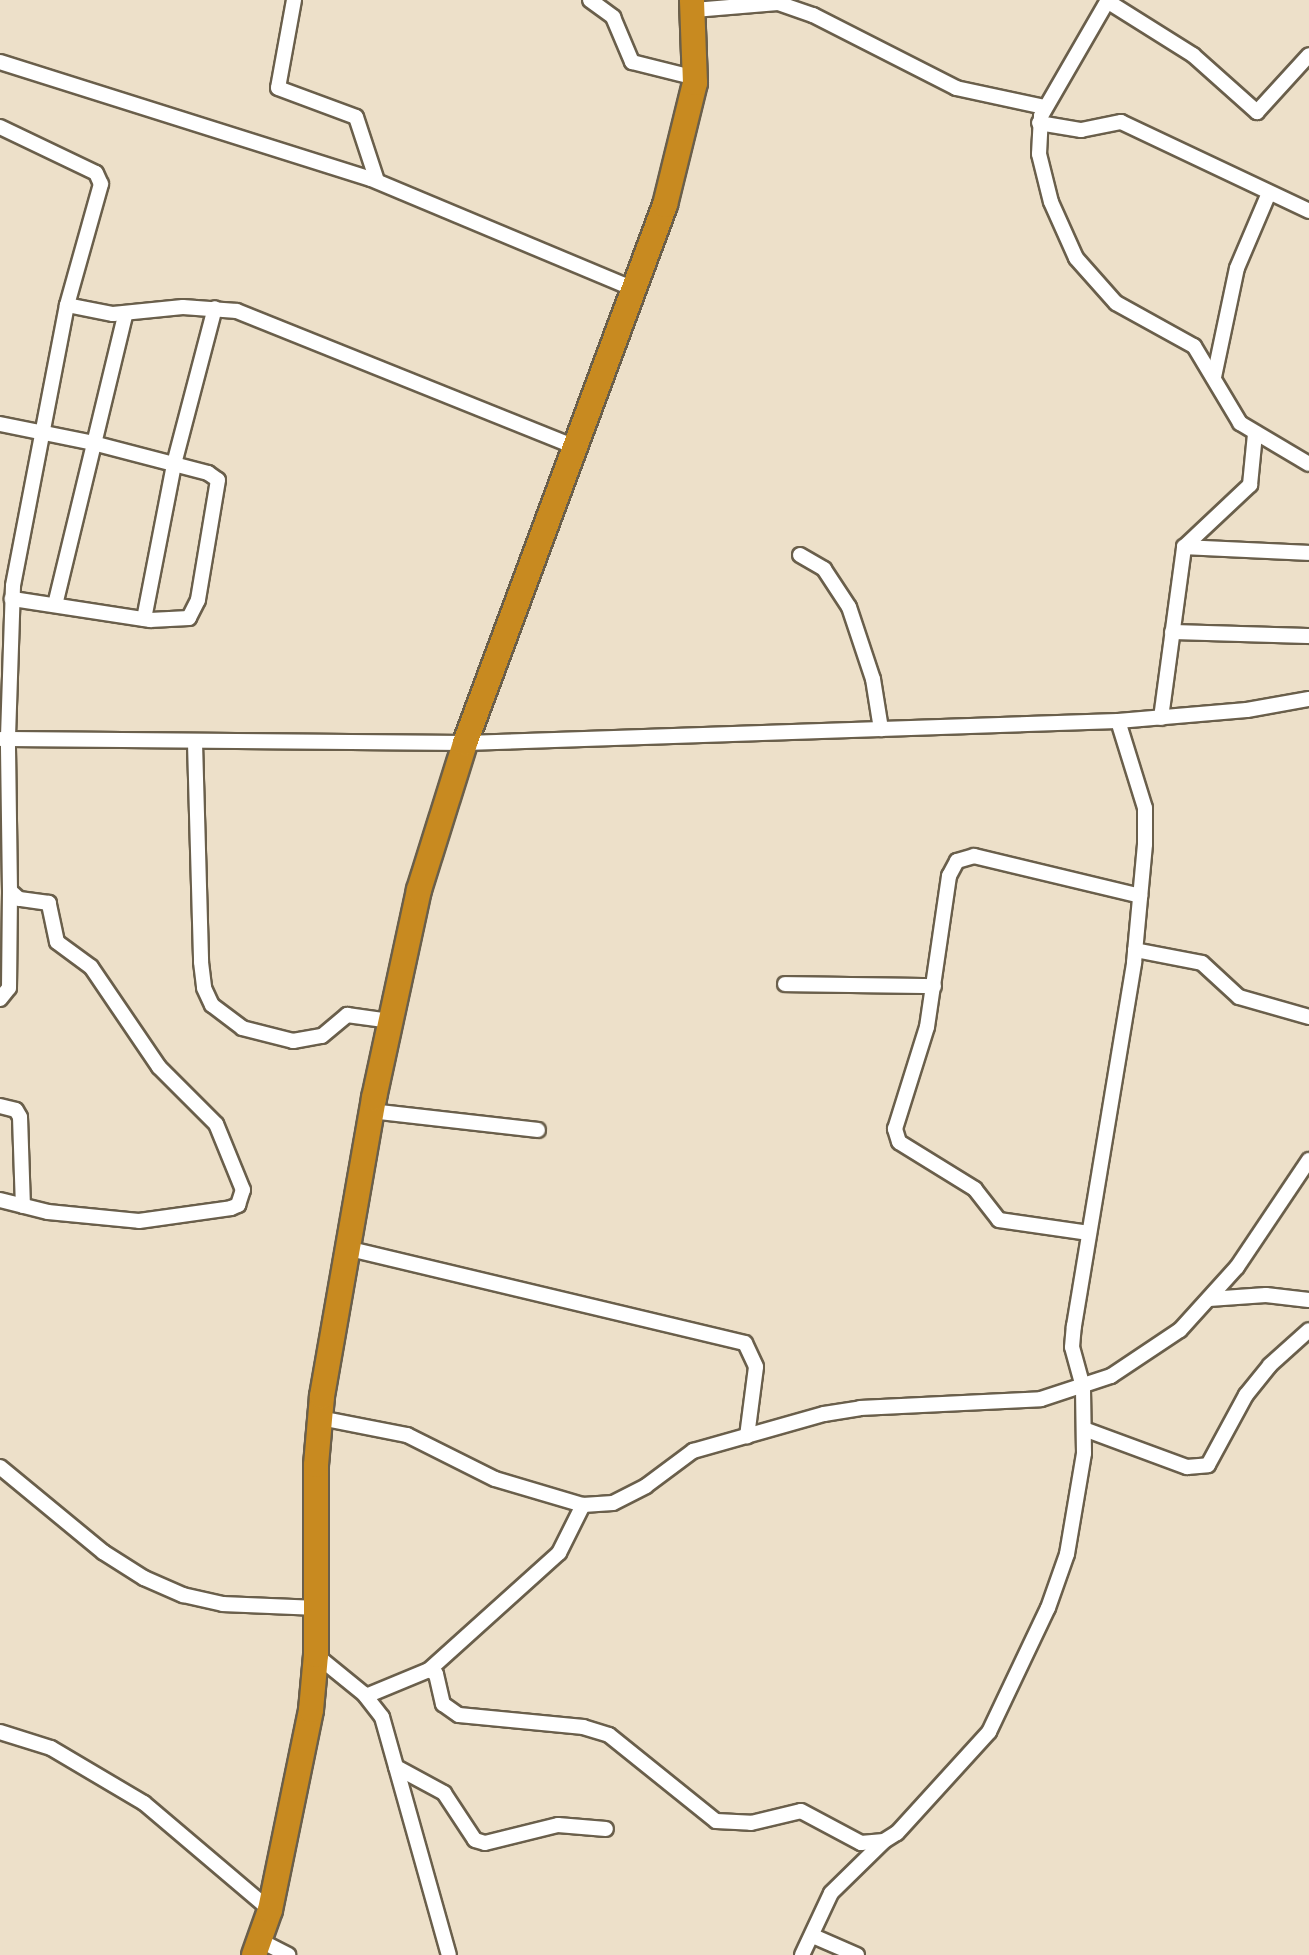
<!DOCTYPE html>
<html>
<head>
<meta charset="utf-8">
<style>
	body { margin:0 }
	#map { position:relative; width:1309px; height:1955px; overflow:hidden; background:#ede0c9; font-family:"Golos Text",sans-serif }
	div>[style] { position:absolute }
	.roads { filter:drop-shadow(2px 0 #6a5f4b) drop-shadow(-2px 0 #6a5f4b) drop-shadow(0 2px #6a5f4b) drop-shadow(0 -2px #6a5f4b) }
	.street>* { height:14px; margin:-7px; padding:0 7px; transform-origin:7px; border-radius:7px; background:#fff }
	.highway>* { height:24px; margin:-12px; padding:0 12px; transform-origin:12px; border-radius:12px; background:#c88a20 }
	span { translate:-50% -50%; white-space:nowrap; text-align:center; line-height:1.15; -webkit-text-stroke:6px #faedd6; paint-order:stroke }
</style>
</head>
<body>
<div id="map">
	<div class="roads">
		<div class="street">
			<div style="left:294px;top:0;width:89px;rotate:100.3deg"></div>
			<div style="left:278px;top:88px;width:83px;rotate:20.4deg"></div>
			<div style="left:356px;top:117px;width:67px;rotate:71.8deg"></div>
			<div style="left:590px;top:0;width:29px;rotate:36deg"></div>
			<div style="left:613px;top:17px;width:49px;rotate:67.1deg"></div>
			<div style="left:632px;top:62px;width:66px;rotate:14deg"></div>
			<div style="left:1108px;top:0;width:134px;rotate:120deg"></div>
			<div style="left:1041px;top:116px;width:38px;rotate:93deg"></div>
			<div style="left:1039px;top:154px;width:49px;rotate:76deg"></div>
			<div style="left:1051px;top:202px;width:61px;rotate:65.9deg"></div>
			<div style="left:1076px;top:258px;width:60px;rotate:48.4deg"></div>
			<div style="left:1116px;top:303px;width:89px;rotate:28.9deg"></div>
			<div style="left:1194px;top:346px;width:90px;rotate:59.1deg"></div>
			<div style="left:1240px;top:423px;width:80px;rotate:30.7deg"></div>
			<div style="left:1107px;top:1px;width:102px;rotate:32.1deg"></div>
			<div style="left:1193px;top:55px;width:86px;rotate:41.7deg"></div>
			<div style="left:1257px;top:112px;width:77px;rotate:-47.6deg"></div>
			<div style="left:694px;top:10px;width:84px;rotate:-4.8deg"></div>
			<div style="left:778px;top:3px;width:37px;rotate:19deg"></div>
			<div style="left:813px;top:15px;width:161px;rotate:27deg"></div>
			<div style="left:956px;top:88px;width:91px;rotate:12.1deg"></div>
			<div style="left:0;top:62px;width:389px;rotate:17.5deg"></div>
			<div style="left:371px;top:179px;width:287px;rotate:22.7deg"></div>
			<div style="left:1039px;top:123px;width:43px;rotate:9.5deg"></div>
			<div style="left:1081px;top:130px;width:41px;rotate:-11.3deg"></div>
			<div style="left:1121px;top:122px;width:208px;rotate:25.3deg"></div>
			<div style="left:0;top:127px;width:106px;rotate:25.6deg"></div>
			<div style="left:96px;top:173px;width:12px;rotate:66deg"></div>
			<div style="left:101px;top:184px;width:126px;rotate:105.7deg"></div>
			<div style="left:67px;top:305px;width:286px;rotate:100.9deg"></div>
			<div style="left:13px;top:586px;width:153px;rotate:91.9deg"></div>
			<div style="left:8px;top:739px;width:457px;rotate:0.5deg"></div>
			<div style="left:465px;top:743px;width:653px;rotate:-1.93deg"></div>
			<div style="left:1118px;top:721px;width:129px;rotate:-4.9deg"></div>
			<div style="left:1247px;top:710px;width:63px;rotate:-10.1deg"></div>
			<div style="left:67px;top:305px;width:47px;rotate:11.1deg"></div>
			<div style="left:113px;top:314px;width:70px;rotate:-5.7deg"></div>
			<div style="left:183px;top:307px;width:54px;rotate:4.2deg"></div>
			<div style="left:237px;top:311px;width:367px;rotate:21.9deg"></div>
			<div style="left:1214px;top:377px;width:111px;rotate:-78.1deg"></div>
			<div style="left:1237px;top:268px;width:82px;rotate:-66.9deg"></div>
			<div style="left:0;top:424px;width:95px;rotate:11.5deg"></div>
			<div style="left:93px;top:443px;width:119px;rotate:14.6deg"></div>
			<div style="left:208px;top:473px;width:12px;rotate:35deg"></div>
			<div style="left:218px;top:480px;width:122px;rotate:99.5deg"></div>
			<div style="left:198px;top:600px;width:20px;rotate:117deg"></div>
			<div style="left:189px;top:618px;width:39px;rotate:177deg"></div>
			<div style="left:150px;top:620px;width:140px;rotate:-171.3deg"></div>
			<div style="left:1184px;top:547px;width:125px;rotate:2.7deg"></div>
			<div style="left:800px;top:555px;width:28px;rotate:30deg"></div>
			<div style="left:824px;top:569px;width:45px;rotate:56.7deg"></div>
			<div style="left:849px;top:607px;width:76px;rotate:71.6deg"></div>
			<div style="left:873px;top:679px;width:51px;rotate:80.9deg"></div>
			<div style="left:55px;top:605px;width:298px;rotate:-76.4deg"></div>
			<div style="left:144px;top:619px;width:158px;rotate:-79deg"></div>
			<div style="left:174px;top:464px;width:161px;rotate:-75.3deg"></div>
			<div style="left:1172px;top:632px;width:137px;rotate:1.7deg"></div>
			<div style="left:1161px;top:718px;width:173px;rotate:-82.3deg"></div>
			<div style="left:1184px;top:547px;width:91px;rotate:-43.2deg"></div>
			<div style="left:1250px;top:485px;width:51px;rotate:-84.4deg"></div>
			<div style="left:195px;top:743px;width:219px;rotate:88.4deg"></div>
			<div style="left:201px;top:962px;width:26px;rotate:83deg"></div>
			<div style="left:204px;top:988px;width:19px;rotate:65deg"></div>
			<div style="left:212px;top:1005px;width:38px;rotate:37deg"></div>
			<div style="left:242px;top:1028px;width:53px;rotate:14.3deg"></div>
			<div style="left:293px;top:1041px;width:29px;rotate:-10deg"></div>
			<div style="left:322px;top:1036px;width:33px;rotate:-40deg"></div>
			<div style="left:347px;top:1015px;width:43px;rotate:7.9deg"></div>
			<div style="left:1135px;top:950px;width:68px;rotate:11deg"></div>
			<div style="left:1202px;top:963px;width:50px;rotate:42.6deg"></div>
			<div style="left:1239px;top:997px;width:73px;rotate:15.9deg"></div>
			<div style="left:785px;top:984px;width:149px;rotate:0.8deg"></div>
			<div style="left:0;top:999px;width:14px;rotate:-51deg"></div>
			<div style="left:9px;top:988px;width:97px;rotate:-89.4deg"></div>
			<div style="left:0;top:1106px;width:16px;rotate:14deg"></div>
			<div style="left:16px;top:1110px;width:8px;rotate:60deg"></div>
			<div style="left:20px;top:1117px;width:89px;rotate:88.1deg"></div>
			<div style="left:371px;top:1111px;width:168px;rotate:6.5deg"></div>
			<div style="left:0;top:1200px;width:49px;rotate:14deg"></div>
			<div style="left:48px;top:1212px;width:91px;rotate:5.6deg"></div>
			<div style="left:139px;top:1221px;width:93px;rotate:-8deg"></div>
			<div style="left:231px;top:1208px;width:8px;rotate:-23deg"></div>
			<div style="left:238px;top:1205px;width:16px;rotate:-72deg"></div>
			<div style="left:243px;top:1190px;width:71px;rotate:-112.2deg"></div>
			<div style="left:216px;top:1124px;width:81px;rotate:-135deg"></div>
			<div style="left:159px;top:1067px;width:121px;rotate:-124.2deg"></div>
			<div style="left:91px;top:967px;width:42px;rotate:-143.7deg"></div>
			<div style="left:57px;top:942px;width:40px;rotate:-102deg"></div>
			<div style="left:49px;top:903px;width:30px;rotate:-172deg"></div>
			<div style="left:19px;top:899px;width:12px;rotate:-138deg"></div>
			<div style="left:10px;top:891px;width:152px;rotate:-90.8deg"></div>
			<div style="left:8px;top:739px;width:7px;rotate:180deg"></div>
			<div style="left:1089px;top:1233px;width:91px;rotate:-171.8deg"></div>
			<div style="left:999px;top:1220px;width:39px;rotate:-128deg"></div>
			<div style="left:975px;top:1189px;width:89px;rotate:-148.3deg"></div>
			<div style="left:899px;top:1142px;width:14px;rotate:-107deg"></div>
			<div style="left:895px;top:1129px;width:107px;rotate:-72.6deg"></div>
			<div style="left:927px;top:1027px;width:153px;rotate:-81.7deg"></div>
			<div style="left:949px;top:876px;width:17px;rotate:-62deg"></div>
			<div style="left:957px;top:861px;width:18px;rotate:-16deg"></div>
			<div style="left:974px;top:856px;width:171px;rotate:13.5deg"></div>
			<div style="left:346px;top:1248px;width:410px;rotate:13.4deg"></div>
			<div style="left:745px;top:1343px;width:26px;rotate:65deg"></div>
			<div style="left:756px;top:1367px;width:70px;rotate:97.4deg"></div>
			<div style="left:1209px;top:1299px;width:57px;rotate:-4deg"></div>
			<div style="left:1266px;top:1295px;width:43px;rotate:6.6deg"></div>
			<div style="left:320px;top:1418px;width:89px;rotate:11.1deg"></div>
			<div style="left:407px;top:1435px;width:98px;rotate:26.6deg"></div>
			<div style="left:495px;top:1479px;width:92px;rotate:16.5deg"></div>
			<div style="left:583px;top:1505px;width:30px;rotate:-4deg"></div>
			<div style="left:613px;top:1503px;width:37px;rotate:-27deg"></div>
			<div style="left:646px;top:1486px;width:59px;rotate:-36.7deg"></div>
			<div style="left:693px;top:1451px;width:136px;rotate:-15.8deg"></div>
			<div style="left:824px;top:1414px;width:36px;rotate:-9deg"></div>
			<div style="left:860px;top:1408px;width:181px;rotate:-2.8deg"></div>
			<div style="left:1041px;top:1399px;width:74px;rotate:-18.2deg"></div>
			<div style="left:1111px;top:1376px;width:83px;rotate:-33.7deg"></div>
			<div style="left:1180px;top:1330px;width:85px;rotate:-47.9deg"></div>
			<div style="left:1237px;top:1267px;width:129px;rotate:-56.1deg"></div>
			<div style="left:1084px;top:1429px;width:110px;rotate:20.3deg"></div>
			<div style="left:1187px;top:1467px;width:21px;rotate:-5deg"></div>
			<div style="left:1208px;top:1465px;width:80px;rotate:-61.5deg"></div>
			<div style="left:1246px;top:1395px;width:38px;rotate:-51deg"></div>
			<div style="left:1270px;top:1365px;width:52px;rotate:-41.9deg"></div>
			<div style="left:0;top:1467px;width:134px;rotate:39.5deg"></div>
			<div style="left:103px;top:1552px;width:49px;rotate:32.4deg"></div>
			<div style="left:144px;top:1578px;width:43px;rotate:23.6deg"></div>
			<div style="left:183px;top:1595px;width:41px;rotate:12.7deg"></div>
			<div style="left:223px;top:1604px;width:94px;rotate:2.4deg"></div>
			<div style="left:316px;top:1655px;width:62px;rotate:39.1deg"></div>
			<div style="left:364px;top:1694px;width:29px;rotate:52deg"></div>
			<div style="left:382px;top:1717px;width:247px;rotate:74.3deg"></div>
			<div style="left:429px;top:1670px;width:175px;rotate:-42deg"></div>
			<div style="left:559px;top:1553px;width:54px;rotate:-63.4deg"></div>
			<div style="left:366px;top:1696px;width:68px;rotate:-22.4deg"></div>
			<div style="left:429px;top:1670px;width:8px;rotate:30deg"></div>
			<div style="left:436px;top:1674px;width:31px;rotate:77deg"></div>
			<div style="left:443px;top:1704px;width:19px;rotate:35deg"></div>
			<div style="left:459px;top:1715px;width:125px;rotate:5.5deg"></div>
			<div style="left:583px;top:1727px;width:27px;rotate:17deg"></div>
			<div style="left:609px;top:1735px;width:137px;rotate:38.8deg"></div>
			<div style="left:716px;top:1821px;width:35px;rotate:3deg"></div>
			<div style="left:751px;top:1823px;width:51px;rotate:-13.5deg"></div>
			<div style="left:801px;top:1811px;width:68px;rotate:28.1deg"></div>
			<div style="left:861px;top:1843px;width:23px;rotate:-5deg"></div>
			<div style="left:884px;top:1841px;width:15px;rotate:-32deg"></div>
			<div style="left:897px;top:1833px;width:137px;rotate:-47.7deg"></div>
			<div style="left:989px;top:1732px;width:137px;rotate:-64.6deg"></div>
			<div style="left:1048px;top:1608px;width:57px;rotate:-70.6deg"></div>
			<div style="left:1067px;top:1554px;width:102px;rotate:-80.4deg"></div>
			<div style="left:1084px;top:1453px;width:66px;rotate:-90.9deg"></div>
			<div style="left:1083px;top:1387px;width:41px;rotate:-105.4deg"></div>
			<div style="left:1072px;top:1347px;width:21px;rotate:-85deg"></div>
			<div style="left:1074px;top:1326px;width:368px;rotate:-80.6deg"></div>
			<div style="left:1134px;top:963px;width:120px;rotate:-84.7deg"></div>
			<div style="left:1145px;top:844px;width:36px;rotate:-90deg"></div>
			<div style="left:1145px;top:808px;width:91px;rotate:-107.2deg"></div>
			<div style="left:0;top:1732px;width:53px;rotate:17.4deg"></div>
			<div style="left:51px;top:1748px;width:108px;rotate:30.6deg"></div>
			<div style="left:144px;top:1803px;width:165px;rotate:40.3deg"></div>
			<div style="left:396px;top:1767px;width:55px;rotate:28.4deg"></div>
			<div style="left:444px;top:1793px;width:56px;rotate:56.6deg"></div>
			<div style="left:475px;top:1840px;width:10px;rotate:17deg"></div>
			<div style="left:485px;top:1843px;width:75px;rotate:-13.9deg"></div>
			<div style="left:558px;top:1825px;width:48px;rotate:4.8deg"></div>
			<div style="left:813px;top:1936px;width:48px;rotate:23.4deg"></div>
			<div style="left:259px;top:1940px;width:33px;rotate:27deg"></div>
			<div style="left:802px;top:1955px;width:68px;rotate:-64.9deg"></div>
			<div style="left:831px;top:1893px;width:73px;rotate:-44.4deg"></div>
		</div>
		<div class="highway">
			<div style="left:254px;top:1955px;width:48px;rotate:-70.4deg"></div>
			<div style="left:270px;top:1910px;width:204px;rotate:-78.4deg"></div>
			<div style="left:311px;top:1710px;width:55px;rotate:-84.8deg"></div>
			<div style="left:316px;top:1655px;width:190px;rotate:-90deg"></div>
			<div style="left:316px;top:1465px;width:69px;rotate:-85deg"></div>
			<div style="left:322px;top:1396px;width:303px;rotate:-80.1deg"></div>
			<div style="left:374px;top:1098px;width:213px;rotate:-77.8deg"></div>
			<div style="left:419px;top:890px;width:154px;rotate:-72.6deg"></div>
			<div style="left:465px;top:743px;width:574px;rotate:-69.61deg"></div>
			<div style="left:665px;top:205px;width:126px;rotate:-76.2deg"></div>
			<div style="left:695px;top:83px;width:83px;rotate:-92.1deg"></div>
		</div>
	</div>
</div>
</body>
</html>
